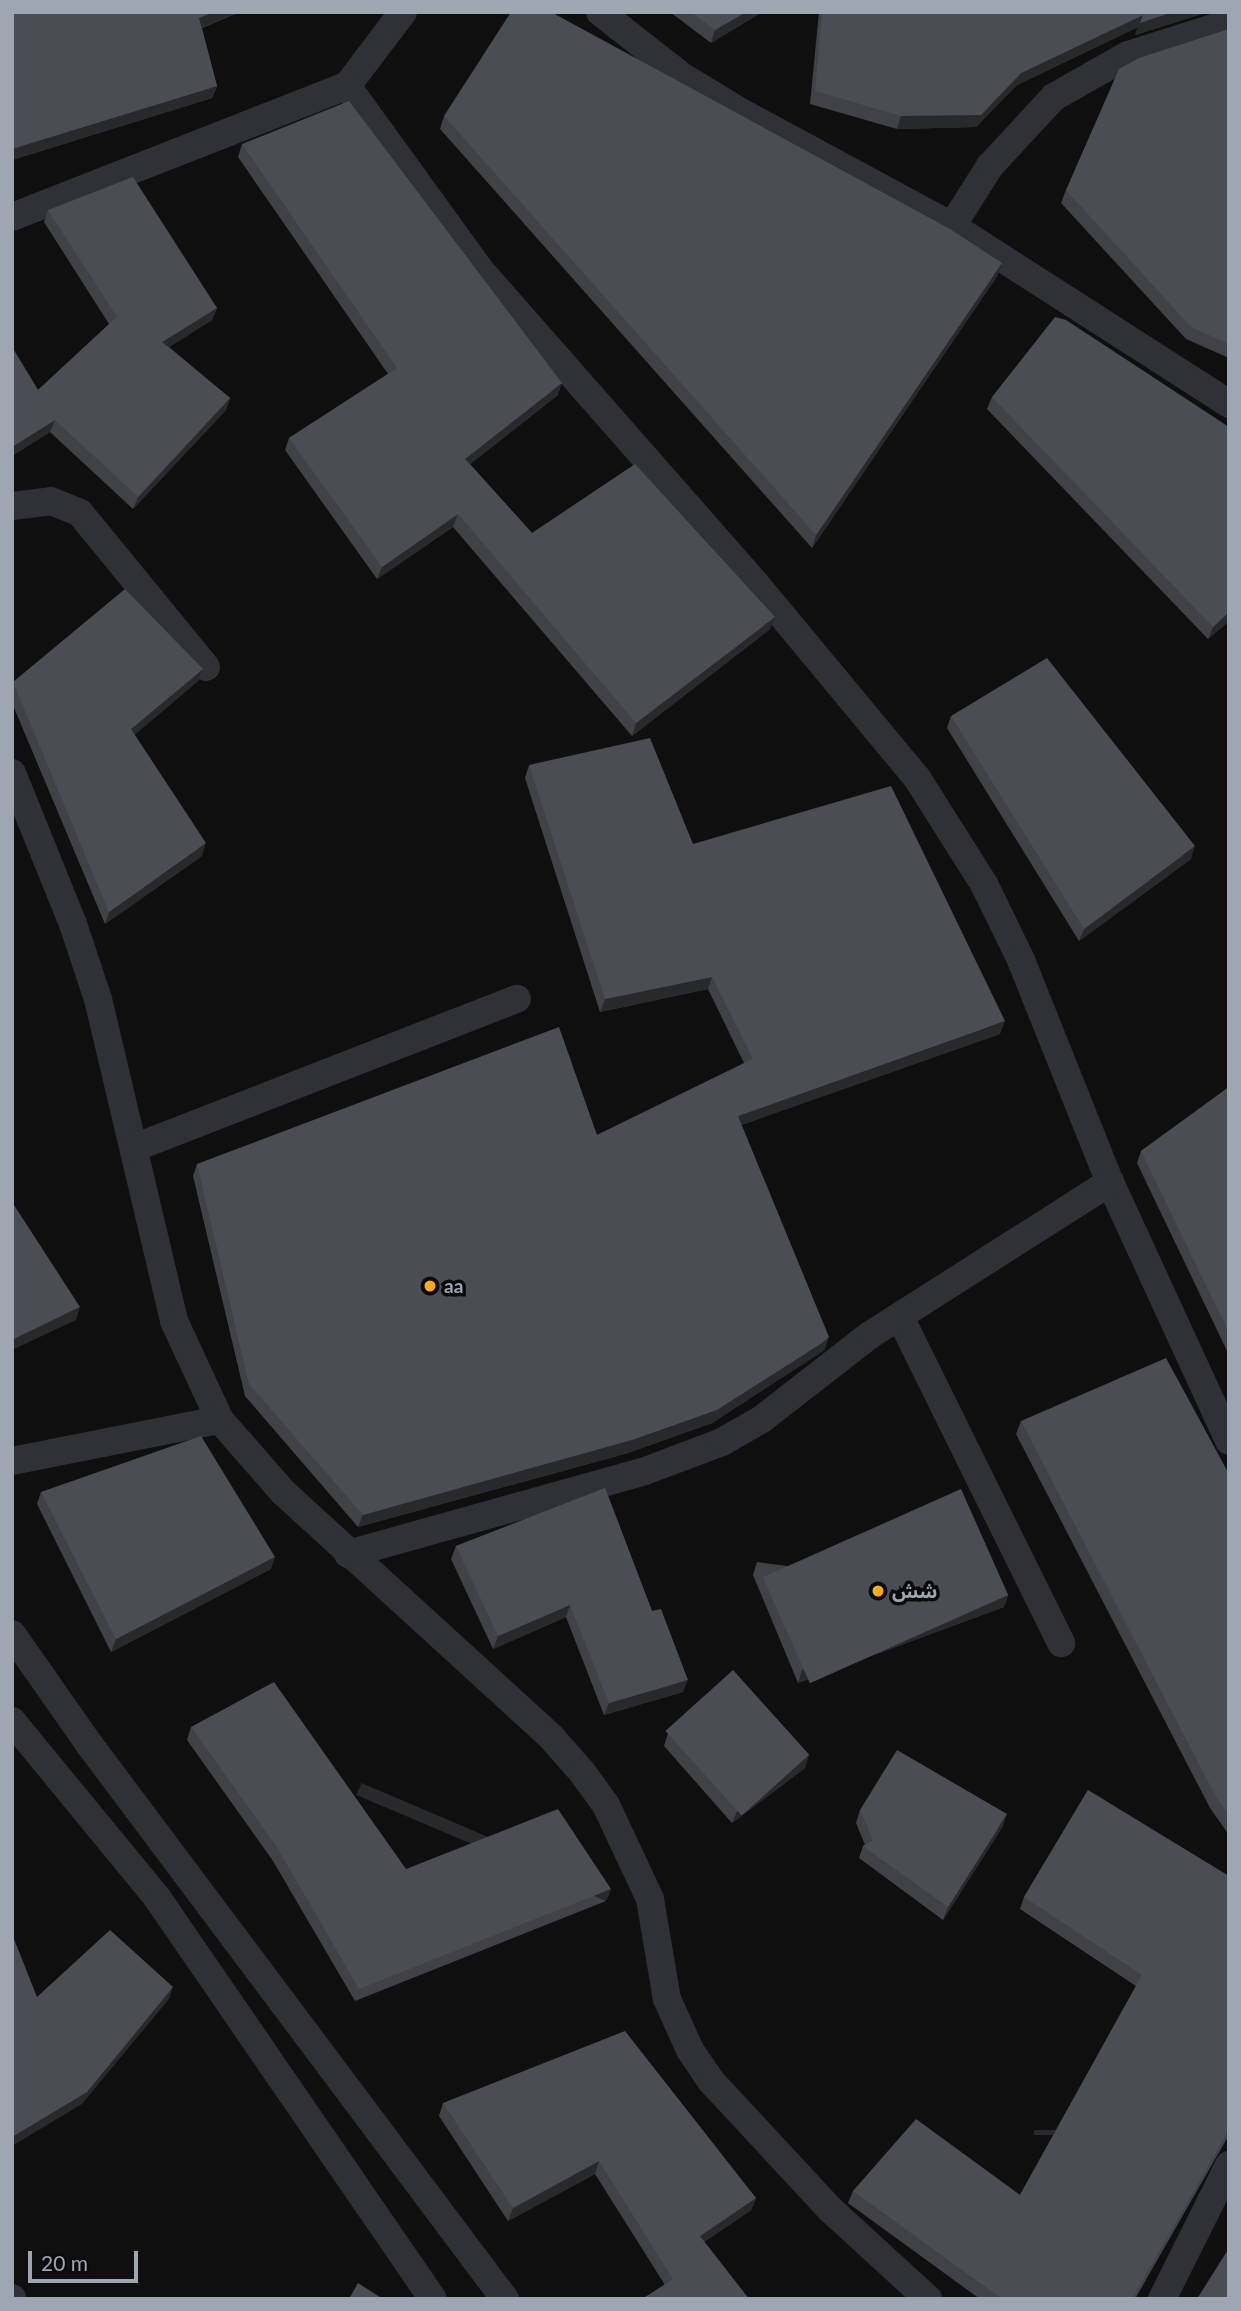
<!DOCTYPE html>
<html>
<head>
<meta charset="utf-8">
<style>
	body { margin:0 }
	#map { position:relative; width:1241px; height:2311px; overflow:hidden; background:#0f0f10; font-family:Lato,"Noto Sans Arabic",sans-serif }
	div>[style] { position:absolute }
	.street>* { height:28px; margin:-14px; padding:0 14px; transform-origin:14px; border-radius:14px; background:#2f3136 }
	.wall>* { inset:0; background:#404248 }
	.shaded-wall>* { inset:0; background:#28292d; transform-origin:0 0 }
	.building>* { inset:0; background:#4a4d54; transform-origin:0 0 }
	.dots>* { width:19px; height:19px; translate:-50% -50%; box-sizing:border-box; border:4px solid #0a0a0b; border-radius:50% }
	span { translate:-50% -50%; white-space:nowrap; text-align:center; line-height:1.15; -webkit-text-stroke:7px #0a0a0b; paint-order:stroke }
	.poi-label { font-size:19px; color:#9ea5b3; font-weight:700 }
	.left { translate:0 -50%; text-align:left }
	.frame { position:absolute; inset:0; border:14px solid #9ea5b3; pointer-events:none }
	.scale { position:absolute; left:28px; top:2251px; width:110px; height:32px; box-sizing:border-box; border:4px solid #9ea5b3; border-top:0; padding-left:9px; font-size:21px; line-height:24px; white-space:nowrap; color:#9ea5b3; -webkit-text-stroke:5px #0a0a0b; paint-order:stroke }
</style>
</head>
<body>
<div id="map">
	<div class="street">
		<div style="left:403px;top:12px;width:93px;rotate:127.1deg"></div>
		<div style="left:347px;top:86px;width:228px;rotate:54.1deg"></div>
		<div style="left:481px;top:271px;width:415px;rotate:48.7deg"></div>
		<div style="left:755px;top:583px;width:254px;rotate:50.3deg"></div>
		<div style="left:917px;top:778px;width:125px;rotate:57.7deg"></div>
		<div style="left:984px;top:884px;width:85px;rotate:64deg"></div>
		<div style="left:1021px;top:960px;width:239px;rotate:68.2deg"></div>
		<div style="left:1110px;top:1182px;width:285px;rotate:65.3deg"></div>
		<div style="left:600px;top:12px;width:105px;rotate:38.1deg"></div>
		<div style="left:683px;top:77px;width:66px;rotate:31.3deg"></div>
		<div style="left:739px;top:111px;width:242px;rotate:28.4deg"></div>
		<div style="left:952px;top:226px;width:329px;rotate:32.7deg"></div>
		<div style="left:12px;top:217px;width:360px;rotate:-21.4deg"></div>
		<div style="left:952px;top:226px;width:71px;rotate:-57.7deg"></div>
		<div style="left:990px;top:166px;width:94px;rotate:-47.2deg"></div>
		<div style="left:1054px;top:97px;width:85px;rotate:-29.6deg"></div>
		<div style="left:1128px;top:55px;width:106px;rotate:-17.6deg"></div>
		<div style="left:12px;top:506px;width:39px;rotate:-7deg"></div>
		<div style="left:51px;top:501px;width:31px;rotate:22deg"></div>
		<div style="left:80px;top:513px;width:199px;rotate:50.7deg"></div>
		<div style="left:12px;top:773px;width:163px;rotate:68deg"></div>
		<div style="left:73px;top:924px;width:79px;rotate:71.6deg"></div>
		<div style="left:98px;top:999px;width:331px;rotate:76.7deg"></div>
		<div style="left:174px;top:1321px;width:109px;rotate:65.1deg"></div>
		<div style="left:220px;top:1420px;width:96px;rotate:48.8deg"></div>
		<div style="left:283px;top:1492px;width:365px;rotate:42.4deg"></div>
		<div style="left:552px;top:1738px;width:45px;rotate:48.6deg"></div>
		<div style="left:582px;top:1772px;width:41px;rotate:54deg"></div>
		<div style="left:606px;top:1805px;width:104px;rotate:64.9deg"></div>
		<div style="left:650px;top:1899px;width:101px;rotate:80.4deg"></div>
		<div style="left:667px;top:1999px;width:56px;rotate:65.7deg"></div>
		<div style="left:690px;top:2050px;width:37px;rotate:56deg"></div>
		<div style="left:711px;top:2081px;width:176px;rotate:47.1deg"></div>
		<div style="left:831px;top:2210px;width:132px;rotate:42.5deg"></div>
		<div style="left:134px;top:1148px;width:411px;rotate:-21.3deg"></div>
		<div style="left:900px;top:1317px;width:364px;rotate:63.7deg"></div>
		<div style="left:12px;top:1461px;width:212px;rotate:-11.2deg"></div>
		<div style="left:348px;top:1554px;width:308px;rotate:-15.6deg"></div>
		<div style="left:645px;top:1471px;width:82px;rotate:-20.6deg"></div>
		<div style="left:722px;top:1442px;width:46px;rotate:-29.9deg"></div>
		<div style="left:762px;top:1419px;width:137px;rotate:-37.9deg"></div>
		<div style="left:870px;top:1335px;width:285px;rotate:-32.5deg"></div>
		<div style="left:12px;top:1634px;width:134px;rotate:55deg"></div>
		<div style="left:89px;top:1744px;width:694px;rotate:53.15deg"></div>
		<div style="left:12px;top:1721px;width:230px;rotate:50.6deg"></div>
		<div style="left:158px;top:1899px;width:485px;rotate:55.5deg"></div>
		<div style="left:12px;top:2298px;width:1px;rotate:90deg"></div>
		<div style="left:1162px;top:2299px;width:150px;rotate:-63.4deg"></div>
	</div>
	<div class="wall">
		<div style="clip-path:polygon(12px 12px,240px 12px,202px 28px,217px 86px,212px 98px,12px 160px)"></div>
		<div style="clip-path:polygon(670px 12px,762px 12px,711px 43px)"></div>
		<div style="clip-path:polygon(819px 12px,1208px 12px,1135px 35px,1138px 27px,1017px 85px,976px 127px,897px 129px,810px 104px)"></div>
		<div style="clip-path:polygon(1229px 29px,1229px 358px,1186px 339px,1061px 203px,1066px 190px)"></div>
		<div style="clip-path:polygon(444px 116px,998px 275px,812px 548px,440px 129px)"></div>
		<div style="clip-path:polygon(242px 144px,558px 395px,470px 464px,532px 533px,770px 629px,632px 736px,453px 527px,377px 579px,285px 450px,289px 438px,388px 374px,238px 157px)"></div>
		<div style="clip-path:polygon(48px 210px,217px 308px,212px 320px,169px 347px,230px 398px,226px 410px,133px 509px,50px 432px,12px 456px,12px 347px,38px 390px,109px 324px,44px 222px)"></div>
		<div style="clip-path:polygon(992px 397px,1229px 427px,1229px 621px,1208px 639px,987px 409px)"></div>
		<div style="clip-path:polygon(203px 669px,198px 681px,134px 735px,202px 856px,105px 924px,12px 703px,13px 682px)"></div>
		<div style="clip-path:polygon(951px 716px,1191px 859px,1079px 941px,947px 728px)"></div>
		<div style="clip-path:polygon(529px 765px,693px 844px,1000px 1034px,741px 1125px,825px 1349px,817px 1355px,712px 1423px,628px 1453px,358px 1527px,245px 1396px,193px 1176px,197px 1164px,597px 1135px,744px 1063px,708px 989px,600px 1012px,525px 778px)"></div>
		<div style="clip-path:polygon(1229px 1087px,1229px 1355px,1137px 1163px,1141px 1151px)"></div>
		<div style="clip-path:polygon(1021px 1421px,1229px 1474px,1229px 1835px,1210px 1808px,1016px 1434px)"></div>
		<div style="clip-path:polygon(605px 1488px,683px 1692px,604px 1715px,566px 1617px,493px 1649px,451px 1559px,456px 1546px)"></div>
		<div style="clip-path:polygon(41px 1492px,271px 1569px,111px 1652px,37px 1504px)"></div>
		<div style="clip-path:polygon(757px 1562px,1008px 1595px,1004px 1607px,798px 1683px,753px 1575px)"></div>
		<div style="clip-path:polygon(191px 1727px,406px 1869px,611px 1889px,606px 1901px,355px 2001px,273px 1861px,187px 1740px)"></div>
		<div style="clip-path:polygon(668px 1733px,805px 1768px,732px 1823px,664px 1746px)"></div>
		<div style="clip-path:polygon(1088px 1790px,1229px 2135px,1135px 2299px,980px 2299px,848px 2203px,853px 2191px,1020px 2195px,1136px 1986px,1020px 1909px,1024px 1897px)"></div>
		<div style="clip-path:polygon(860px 1810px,1003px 1826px,943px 1920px,859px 1858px,863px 1846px,865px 1845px,856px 1823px)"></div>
		<div style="clip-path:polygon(443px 2103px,756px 2198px,751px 2210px,704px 2242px,749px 2299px,665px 2285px,595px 2174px,508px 2221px,439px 2116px)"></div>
	</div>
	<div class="shaded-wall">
		<div style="clip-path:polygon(214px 12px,240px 12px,195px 30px,199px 18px)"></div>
		<div style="clip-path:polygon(746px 12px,762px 12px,711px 43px,715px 30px)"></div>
		<div style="clip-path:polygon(1173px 12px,1208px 12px,1135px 35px,1138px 27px,1017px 85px,976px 127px,897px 129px,901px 116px,1021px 73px,1143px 15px)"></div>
		<div style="clip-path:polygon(217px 86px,212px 98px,12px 160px,12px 155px,15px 148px)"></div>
		<div style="clip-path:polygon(1002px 263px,998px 275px,812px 548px,816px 535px)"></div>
		<div style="clip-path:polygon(217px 308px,212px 320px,158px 354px,162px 342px)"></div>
		<div style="clip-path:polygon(562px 383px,558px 395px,461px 471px,465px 459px)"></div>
		<div style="clip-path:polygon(230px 398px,226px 410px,133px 509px,138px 497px)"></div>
		<div style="clip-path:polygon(55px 420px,50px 432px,12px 456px,12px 447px)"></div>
		<div style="clip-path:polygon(458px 514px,453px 527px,377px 579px,382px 567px)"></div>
		<div style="clip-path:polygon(1229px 612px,1229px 621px,1208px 639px,1213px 627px)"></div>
		<div style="clip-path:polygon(775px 617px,770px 629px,632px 736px,636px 723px)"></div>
		<div style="clip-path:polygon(203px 669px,198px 681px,126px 742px,131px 729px)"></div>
		<div style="clip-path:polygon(206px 843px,202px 856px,105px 924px,109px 912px)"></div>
		<div style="clip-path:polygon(1195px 846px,1191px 859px,1079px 941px,1084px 929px)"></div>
		<div style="clip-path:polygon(712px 977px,708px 989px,600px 1012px,605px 999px)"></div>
		<div style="clip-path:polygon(1005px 1021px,1000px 1034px,733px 1128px,738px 1116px)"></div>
		<div style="clip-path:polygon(80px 1307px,76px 1320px,12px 1350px,12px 1340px)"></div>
		<div style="clip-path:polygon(829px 1337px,825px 1349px,817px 1355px,712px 1423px,628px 1453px,358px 1527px,363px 1515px)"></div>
		<div style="clip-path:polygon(275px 1557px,271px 1569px,111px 1652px,116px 1639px)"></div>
		<div style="clip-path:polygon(1008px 1595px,1004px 1607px,798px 1683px,802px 1670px)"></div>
		<div style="clip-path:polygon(570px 1605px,566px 1617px,493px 1649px,498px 1636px)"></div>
		<div style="clip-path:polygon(688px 1680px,683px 1692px,604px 1715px,609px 1703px)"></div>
		<div style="clip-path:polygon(809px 1755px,805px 1768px,732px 1823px,737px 1811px)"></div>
		<div style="clip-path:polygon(1007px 1814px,1003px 1826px,943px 1920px,948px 1907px)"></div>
		<div style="left:611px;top:1889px;width:13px;height:271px;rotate:113deg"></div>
		<div style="clip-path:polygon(173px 1987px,169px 1999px,82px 2104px,12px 2146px,12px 2137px)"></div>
		<div style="left:1229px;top:2130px;width:5px;height:195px;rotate:90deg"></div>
		<div style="clip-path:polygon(599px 2161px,595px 2174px,508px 2221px,513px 2208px)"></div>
		<div style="clip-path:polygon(756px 2198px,751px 2210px,695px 2248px,700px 2236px)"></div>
	</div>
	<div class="building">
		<div style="clip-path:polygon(12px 12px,214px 12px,199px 18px,217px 86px,15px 148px,12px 139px)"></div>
		<div style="clip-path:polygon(511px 12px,551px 12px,950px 229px,1002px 263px,816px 535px,444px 116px)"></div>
		<div style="clip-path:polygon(691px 12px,746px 12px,715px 30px)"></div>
		<div style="clip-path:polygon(822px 12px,1173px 12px,1140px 23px,1143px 15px,1021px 73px,981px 115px,901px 116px,815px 91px)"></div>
		<div style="clip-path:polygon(1229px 29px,1229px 344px,1191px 327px,1066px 190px,1119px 69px,1139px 58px)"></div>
		<div style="clip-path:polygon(349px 101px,562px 383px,465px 459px,532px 533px,635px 464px,775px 617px,636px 723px,458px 514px,382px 567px,289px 438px,397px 368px,242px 144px)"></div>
		<div style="clip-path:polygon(133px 177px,217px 308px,162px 342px,230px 398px,138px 497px,55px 420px,12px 447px,12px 347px,38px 390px,117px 317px,48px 210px)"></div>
		<div style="clip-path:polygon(1055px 317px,1066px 320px,1229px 427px,1229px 612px,1213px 627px,992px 397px)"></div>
		<div style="clip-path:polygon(125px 589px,203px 669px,131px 729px,206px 843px,109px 912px,13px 682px)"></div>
		<div style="clip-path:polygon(1047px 658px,1195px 846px,1084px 929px,951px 716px)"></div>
		<div style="clip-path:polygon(650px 738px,693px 844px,891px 786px,1005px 1021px,738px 1116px,829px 1337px,822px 1343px,717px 1410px,632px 1440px,363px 1515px,249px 1384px,197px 1164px,559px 1027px,597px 1135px,753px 1059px,712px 977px,605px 999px,529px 765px)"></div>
		<div style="clip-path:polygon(1229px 1087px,1229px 1333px,1141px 1151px)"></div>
		<div style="clip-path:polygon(12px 1202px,80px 1307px,12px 1340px)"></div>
		<div style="clip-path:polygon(1166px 1358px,1229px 1474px,1229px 1816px,1215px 1795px,1021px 1421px)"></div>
		<div style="clip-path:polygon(201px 1436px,275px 1557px,116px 1639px,41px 1492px)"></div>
		<div style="clip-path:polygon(605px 1488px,652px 1611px,661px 1609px,688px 1680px,609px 1703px,570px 1605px,498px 1636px,456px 1546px)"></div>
		<div style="left:961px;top:1489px;width:116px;height:217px;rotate:66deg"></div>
		<div style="left:733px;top:1670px;width:114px;height:91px;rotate:48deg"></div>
		<div style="clip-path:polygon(274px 1682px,406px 1869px,558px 1809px,611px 1889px,359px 1989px,278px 1849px,191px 1727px)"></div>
		<div style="clip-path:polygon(897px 1750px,1007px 1814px,948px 1907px,863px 1846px,873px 1840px,860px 1810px)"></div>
		<div style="clip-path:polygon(1088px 1790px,1229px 1876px,1229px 2130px,1132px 2299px,1002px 2299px,853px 2191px,916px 2119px,1020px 2195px,1142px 1975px,1024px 1897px)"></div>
		<div style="clip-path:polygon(110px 1930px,173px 1987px,87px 2092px,12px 2137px,12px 1934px,37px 1997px)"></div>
		<div style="clip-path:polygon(625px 2031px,756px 2198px,700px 2236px,749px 2299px,642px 2299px,673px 2279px,599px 2161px,513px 2208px,443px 2103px)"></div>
		<div style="clip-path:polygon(1229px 2248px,1229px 2299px,1197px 2299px)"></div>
		<div style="clip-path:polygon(358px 2283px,383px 2299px,349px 2299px)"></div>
	</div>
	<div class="dots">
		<div style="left:430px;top:1286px;background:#ffa918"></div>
		<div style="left:878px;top:1591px;background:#ffa918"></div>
	</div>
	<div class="poi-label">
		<span class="left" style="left:444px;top:1286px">aa</span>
		<span class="left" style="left:892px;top:1591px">شش</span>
	</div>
	<div class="frame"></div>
	<div class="scale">20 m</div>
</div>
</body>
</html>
